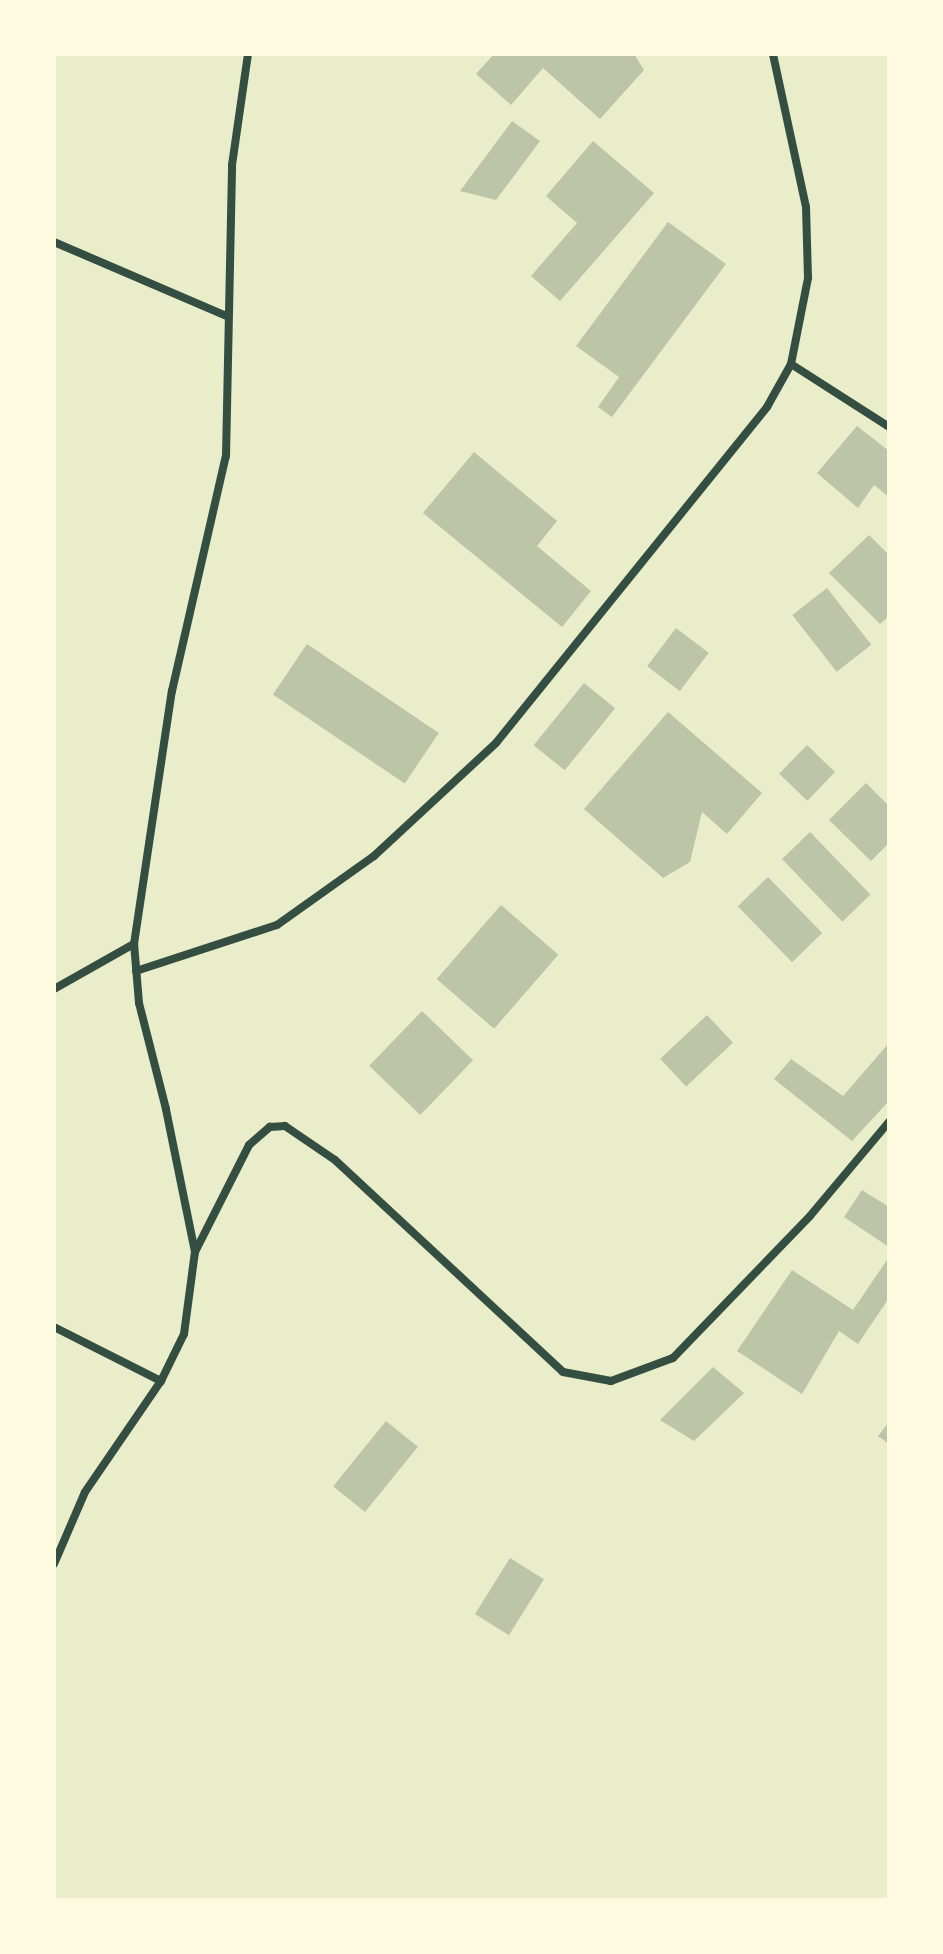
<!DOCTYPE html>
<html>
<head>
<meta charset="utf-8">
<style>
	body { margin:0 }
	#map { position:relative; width:943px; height:1954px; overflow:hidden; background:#e9edc9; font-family:Lato,sans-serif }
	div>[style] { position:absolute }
	.building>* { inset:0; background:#bcc5a7; transform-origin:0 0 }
	.minor>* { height:8px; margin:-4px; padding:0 4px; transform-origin:4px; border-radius:4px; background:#344e41 }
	span { translate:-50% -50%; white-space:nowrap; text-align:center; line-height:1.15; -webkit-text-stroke:8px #fefae0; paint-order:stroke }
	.frame { position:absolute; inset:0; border:56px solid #fefae0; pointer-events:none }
</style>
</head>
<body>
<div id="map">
	<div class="building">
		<div style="clip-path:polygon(494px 54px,634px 54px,644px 70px,600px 119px,543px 68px,511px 105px,476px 74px)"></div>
		<div style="clip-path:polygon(512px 121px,540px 141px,496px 200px,460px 191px)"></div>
		<div style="clip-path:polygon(593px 141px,654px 193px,560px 301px,531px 276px,577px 223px,546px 196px)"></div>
		<div style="clip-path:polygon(668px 222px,726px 264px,612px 417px,598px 407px,619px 377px,576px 346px)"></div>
		<div style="clip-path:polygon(857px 426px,889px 451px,889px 497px,874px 485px,858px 508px,817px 473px)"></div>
		<div style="clip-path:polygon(474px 452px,557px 521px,537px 546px,591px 591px,562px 627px,423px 513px)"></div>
		<div style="clip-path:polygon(869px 535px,889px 555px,889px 616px,880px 624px,829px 573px)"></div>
		<div style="left:827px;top:588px;width:72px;height:44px;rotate:52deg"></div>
		<div style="left:676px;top:628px;width:41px;height:48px;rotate:37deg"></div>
		<div style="left:307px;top:644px;width:159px;height:61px;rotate:34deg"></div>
		<div style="left:584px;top:683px;width:40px;height:80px;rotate:39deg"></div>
		<div style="clip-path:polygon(668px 712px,762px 793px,727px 834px,702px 812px,690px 862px,663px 878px,584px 809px)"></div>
		<div style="left:807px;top:745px;width:39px;height:40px;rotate:44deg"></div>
		<div style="clip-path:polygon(866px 783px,889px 806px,889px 843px,871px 861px,829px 820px)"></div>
		<div style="left:810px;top:832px;width:87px;height:39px;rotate:46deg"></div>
		<div style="left:768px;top:877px;width:78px;height:42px;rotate:46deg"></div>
		<div style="left:501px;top:905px;width:76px;height:98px;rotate:41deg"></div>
		<div style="left:422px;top:1011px;width:71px;height:76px;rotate:44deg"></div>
		<div style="left:707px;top:1015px;width:38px;height:64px;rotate:47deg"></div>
		<div style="clip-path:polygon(889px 1043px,889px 1101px,852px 1141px,774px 1079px,791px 1059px,843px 1096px)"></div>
		<div style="clip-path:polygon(862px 1190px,889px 1207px,889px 1247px,844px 1217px)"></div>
		<div style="clip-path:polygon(889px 1257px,889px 1298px,858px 1344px,839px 1331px,802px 1394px,737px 1351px,792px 1270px,853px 1310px)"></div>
		<div style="clip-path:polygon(713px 1367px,744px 1393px,694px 1441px,660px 1420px)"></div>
		<div style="left:386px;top:1421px;width:41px;height:84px;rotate:39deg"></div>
		<div style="clip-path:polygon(889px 1422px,889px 1444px,878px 1436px)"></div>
		<div style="left:510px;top:1558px;width:40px;height:66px;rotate:32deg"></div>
	</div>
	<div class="minor">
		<div style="left:54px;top:242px;width:188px;rotate:23.2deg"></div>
		<div style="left:791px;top:364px;width:117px;rotate:32.7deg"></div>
		<div style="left:136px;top:971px;width:148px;rotate:-18.1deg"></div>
		<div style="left:277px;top:925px;width:119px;rotate:-35.4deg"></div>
		<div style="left:374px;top:856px;width:166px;rotate:-42.8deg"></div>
		<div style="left:496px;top:743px;width:432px;rotate:-51.1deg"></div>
		<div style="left:767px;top:407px;width:49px;rotate:-60.8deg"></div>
		<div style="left:791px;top:364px;width:88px;rotate:-78.8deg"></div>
		<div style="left:808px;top:278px;width:71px;rotate:-91.6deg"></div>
		<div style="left:806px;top:207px;width:157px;rotate:-102.2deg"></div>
		<div style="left:54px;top:989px;width:92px;rotate:-29.4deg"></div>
		<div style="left:195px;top:1252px;width:120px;rotate:-63.2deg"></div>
		<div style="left:249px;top:1145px;width:28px;rotate:-41deg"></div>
		<div style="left:270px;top:1127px;width:15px;rotate:-4deg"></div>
		<div style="left:285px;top:1126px;width:60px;rotate:34.2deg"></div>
		<div style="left:335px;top:1160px;width:311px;rotate:42.9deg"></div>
		<div style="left:563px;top:1372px;width:49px;rotate:10.6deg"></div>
		<div style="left:611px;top:1381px;width:66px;rotate:-20.4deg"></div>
		<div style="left:673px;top:1358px;width:197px;rotate:-46deg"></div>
		<div style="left:810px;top:1216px;width:123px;rotate:-50deg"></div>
		<div style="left:54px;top:1327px;width:120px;rotate:26.8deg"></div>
		<div style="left:54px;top:1564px;width:78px;rotate:-66.7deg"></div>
		<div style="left:85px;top:1492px;width:135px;rotate:-55.6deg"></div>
		<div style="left:161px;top:1381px;width:52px;rotate:-63.9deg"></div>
		<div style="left:184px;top:1334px;width:83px;rotate:-82.4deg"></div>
		<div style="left:195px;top:1252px;width:146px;rotate:-101.5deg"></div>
		<div style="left:166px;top:1109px;width:109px;rotate:-104.3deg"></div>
		<div style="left:139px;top:1003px;width:59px;rotate:-94.8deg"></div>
		<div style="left:134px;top:944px;width:256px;rotate:-81.5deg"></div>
		<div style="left:172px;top:691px;width:241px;rotate:-77.1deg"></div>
		<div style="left:226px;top:456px;width:291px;rotate:-88.8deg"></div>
		<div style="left:232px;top:165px;width:112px;rotate:-81.8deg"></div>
	</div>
	<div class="frame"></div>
</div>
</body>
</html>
